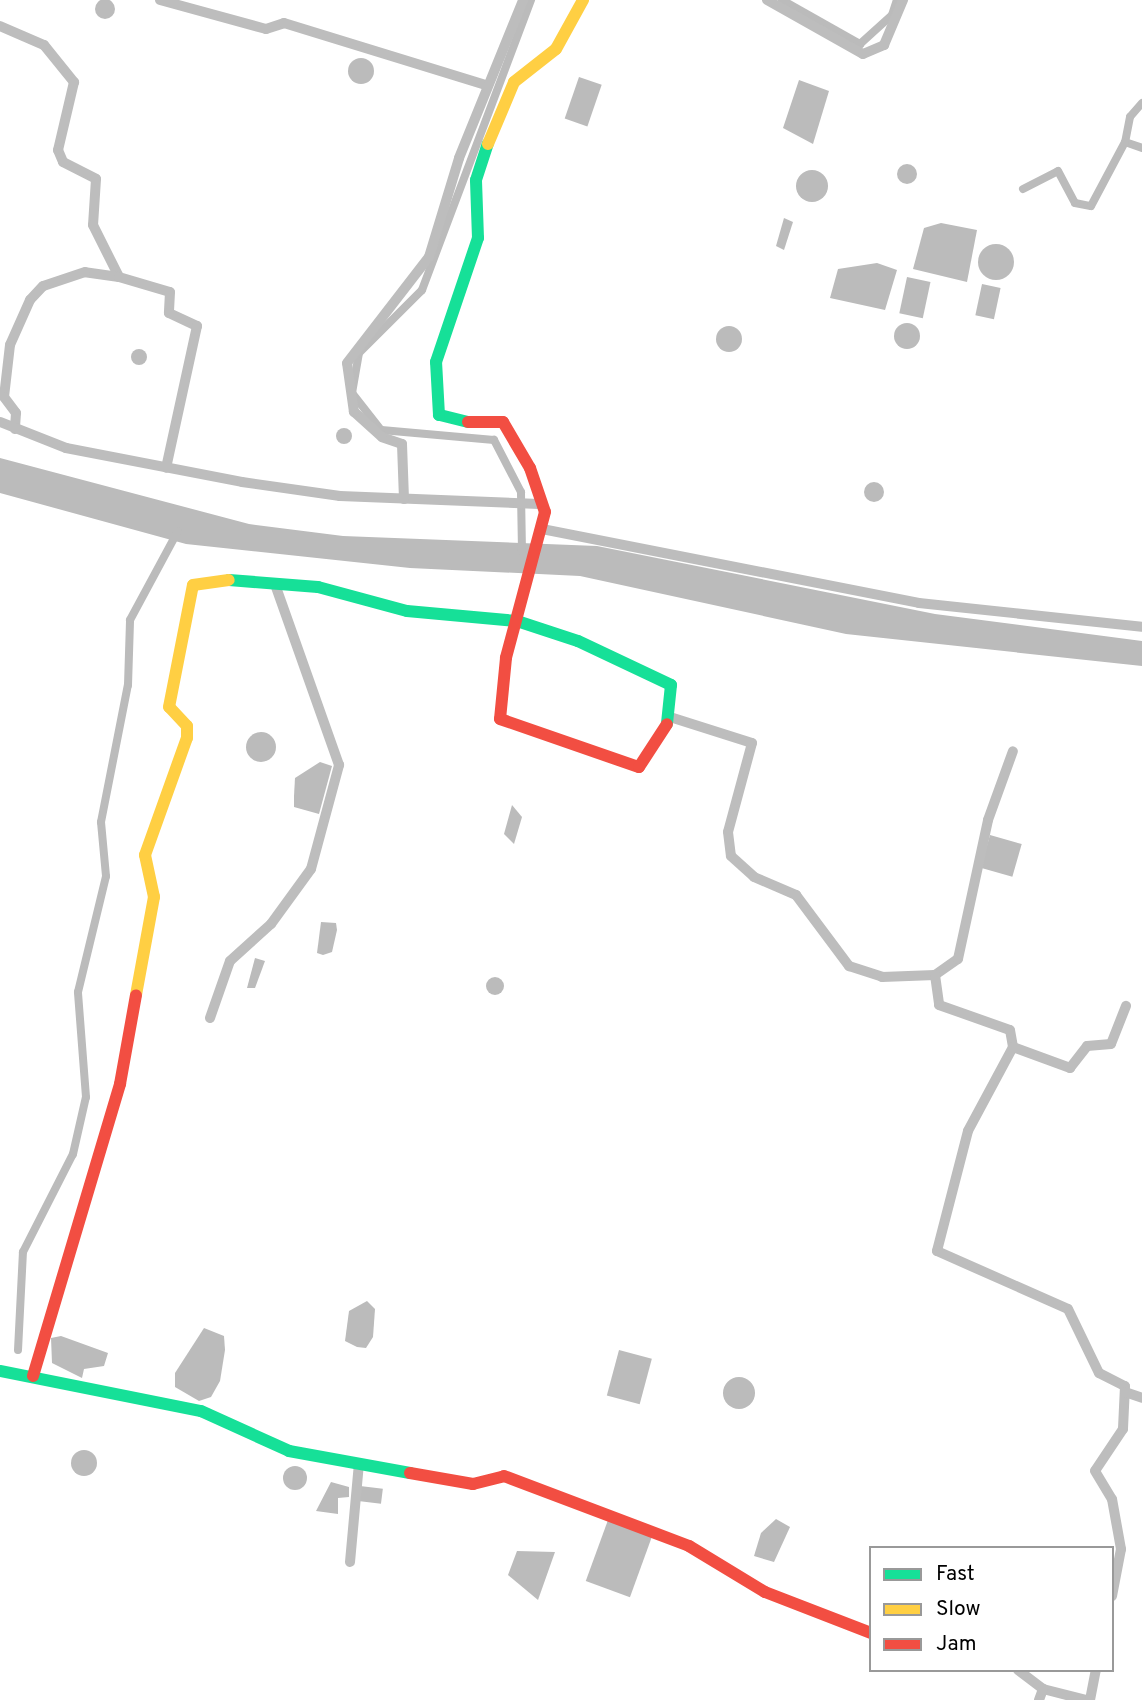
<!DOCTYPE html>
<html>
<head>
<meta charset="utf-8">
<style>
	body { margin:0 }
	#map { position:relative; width:1142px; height:1700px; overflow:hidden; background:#fff; font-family:Overpass,sans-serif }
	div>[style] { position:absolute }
	.water>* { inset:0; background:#bbb; transform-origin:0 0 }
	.round { border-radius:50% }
	.canal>* { height:8px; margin:-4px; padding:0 4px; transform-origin:4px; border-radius:4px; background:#bbb }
	.street>* { height:10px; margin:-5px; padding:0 5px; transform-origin:5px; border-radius:5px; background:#bdbdbd }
	.fast>* { height:12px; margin:-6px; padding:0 6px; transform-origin:6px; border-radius:6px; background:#16e098 }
	.slow>* { height:12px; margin:-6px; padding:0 6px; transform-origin:6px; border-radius:6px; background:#ffcf43 }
	.jam>* { height:12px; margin:-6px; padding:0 6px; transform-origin:6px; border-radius:6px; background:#f24e42 }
	span { translate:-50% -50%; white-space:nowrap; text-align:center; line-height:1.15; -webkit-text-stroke:5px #fff; paint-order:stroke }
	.legend { position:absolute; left:869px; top:1546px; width:245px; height:126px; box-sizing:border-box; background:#fff; border:2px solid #999; margin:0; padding:9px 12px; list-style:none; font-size:21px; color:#000 }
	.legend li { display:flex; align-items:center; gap:14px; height:35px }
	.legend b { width:35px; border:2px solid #999 }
</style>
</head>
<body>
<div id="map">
	<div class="water">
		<div class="round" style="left:95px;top:-1px;width:20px;height:20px"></div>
		<div class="round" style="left:348px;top:58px;width:26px;height:26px"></div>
		<div style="left:579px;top:77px;width:24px;height:44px;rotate:19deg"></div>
		<div style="clip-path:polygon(799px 80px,829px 91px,813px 144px,783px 128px)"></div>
		<div class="round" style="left:897px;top:164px;width:20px;height:20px"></div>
		<div class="round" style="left:796px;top:170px;width:32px;height:32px"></div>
		<div style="clip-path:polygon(784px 218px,793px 222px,784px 250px,776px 246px)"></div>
		<div style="clip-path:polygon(941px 223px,977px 230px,967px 282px,913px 269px,924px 228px)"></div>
		<div class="round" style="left:978px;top:244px;width:36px;height:36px"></div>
		<div style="clip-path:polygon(877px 263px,897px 270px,885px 310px,830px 298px,838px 269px)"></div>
		<div style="left:907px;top:277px;width:24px;height:37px;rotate:12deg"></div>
		<div style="left:982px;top:284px;width:19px;height:32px;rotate:12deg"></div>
		<div class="round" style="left:894px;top:323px;width:26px;height:26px"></div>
		<div class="round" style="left:716px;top:326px;width:26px;height:26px"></div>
		<div class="round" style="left:131px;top:349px;width:16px;height:16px"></div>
		<div class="round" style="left:336px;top:428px;width:16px;height:16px"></div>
		<div style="clip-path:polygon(0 458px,249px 524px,343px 536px,597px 546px,935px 614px,1142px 641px,1142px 666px,846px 634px,580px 576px,410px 568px,186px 544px,0 493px)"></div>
		<div class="round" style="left:864px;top:482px;width:20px;height:20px"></div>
		<div class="round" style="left:246px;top:732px;width:30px;height:30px"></div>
		<div style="clip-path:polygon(320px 762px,332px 766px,319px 814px,294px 807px,294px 796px,295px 778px)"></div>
		<div style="clip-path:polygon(512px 805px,522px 817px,514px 844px,504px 834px)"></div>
		<div style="left:990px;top:835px;width:33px;height:34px;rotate:16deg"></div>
		<div style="clip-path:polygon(321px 922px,336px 923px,337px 930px,332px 952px,323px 955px,317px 953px)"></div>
		<div style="clip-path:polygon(255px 958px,265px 961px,255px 988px,247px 988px)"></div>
		<div class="round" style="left:486px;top:977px;width:18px;height:18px"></div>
		<div style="clip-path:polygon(367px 1301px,375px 1309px,373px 1337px,366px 1348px,357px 1347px,345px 1341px,349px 1311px)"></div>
		<div style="clip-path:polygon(204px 1328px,224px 1336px,225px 1350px,220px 1381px,211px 1397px,199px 1401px,175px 1387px,175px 1373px)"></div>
		<div style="clip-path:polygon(61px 1336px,108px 1353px,104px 1366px,84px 1369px,82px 1378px,52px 1363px,51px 1338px)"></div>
		<div style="left:619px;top:1350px;width:34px;height:47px;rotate:15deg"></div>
		<div class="round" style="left:723px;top:1377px;width:32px;height:32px"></div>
		<div class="round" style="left:71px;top:1450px;width:26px;height:26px"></div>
		<div class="round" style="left:283px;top:1466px;width:24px;height:24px"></div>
		<div style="clip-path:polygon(331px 1482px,349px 1487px,349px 1497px,338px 1498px,338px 1514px,316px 1511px)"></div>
		<div style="left:360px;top:1486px;width:23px;height:15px;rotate:7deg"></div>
		<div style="clip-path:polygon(776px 1519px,790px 1527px,774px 1562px,754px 1556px,761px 1533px)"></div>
		<div style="left:608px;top:1520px;width:47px;height:65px;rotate:20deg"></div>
		<div style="clip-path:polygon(517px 1551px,555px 1552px,538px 1600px,508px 1575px)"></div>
	</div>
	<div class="canal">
		<div style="left:782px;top:0;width:90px;rotate:29.4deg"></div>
		<div style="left:860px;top:44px;width:43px;rotate:-42.2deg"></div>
		<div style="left:892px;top:15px;width:16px;rotate:-72deg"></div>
		<div style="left:1142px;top:103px;width:18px;rotate:131deg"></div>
		<div style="left:1130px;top:117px;width:25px;rotate:101deg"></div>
		<div style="left:1125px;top:142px;width:18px;rotate:19deg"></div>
		<div style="left:1023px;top:189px;width:39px;rotate:-27deg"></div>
		<div style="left:1058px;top:171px;width:36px;rotate:62deg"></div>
		<div style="left:1075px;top:203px;width:16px;rotate:11deg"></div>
		<div style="left:1091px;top:206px;width:72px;rotate:-62deg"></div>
		<div style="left:522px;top:551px;width:59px;rotate:-91deg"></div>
		<div style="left:521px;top:492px;width:59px;rotate:-117.4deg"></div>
		<div style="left:494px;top:440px;width:113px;rotate:-174.9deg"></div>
		<div style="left:381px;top:430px;width:47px;rotate:-128.1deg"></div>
		<div style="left:352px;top:393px;width:41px;rotate:-80.1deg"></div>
		<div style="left:359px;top:353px;width:89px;rotate:-45deg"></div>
		<div style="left:422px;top:290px;width:310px;rotate:-69.4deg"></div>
		<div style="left:18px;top:1350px;width:98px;rotate:-87.1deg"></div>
		<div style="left:23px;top:1252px;width:110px;rotate:-63deg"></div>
		<div style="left:73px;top:1154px;width:58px;rotate:-77.2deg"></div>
		<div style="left:86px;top:1097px;width:105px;rotate:-94.4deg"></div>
		<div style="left:78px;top:992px;width:119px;rotate:-76.4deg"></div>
		<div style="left:106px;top:876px;width:54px;rotate:-95.3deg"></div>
		<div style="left:101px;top:822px;width:140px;rotate:-78.9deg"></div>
		<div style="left:128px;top:685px;width:65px;rotate:-88.2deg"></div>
		<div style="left:130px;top:620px;width:101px;rotate:-61.7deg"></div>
	</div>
	<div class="street">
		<div style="left:160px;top:0;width:110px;rotate:15.3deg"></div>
		<div style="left:266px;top:29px;width:19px;rotate:-18deg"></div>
		<div style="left:284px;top:23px;width:211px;rotate:17.1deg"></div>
		<div style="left:767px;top:0;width:110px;rotate:29.4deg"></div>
		<div style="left:863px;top:54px;width:23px;rotate:-23deg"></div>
		<div style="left:884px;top:45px;width:49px;rotate:-67.1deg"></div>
		<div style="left:0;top:26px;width:48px;rotate:23.4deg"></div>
		<div style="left:44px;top:45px;width:48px;rotate:51deg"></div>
		<div style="left:74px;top:82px;width:70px;rotate:103.2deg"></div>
		<div style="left:58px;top:150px;width:13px;rotate:67deg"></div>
		<div style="left:63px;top:162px;width:37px;rotate:27deg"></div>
		<div style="left:96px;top:179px;width:46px;rotate:93.7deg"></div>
		<div style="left:93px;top:225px;width:58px;rotate:63.4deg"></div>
		<div style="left:119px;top:277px;width:34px;rotate:-172deg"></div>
		<div style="left:85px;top:272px;width:44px;rotate:161.6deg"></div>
		<div style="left:43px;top:286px;width:19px;rotate:133deg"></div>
		<div style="left:30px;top:300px;width:49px;rotate:114deg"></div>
		<div style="left:10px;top:345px;width:52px;rotate:96.6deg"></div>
		<div style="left:4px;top:397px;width:20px;rotate:53deg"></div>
		<div style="left:16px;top:413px;width:16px;rotate:94deg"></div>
		<div style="left:119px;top:277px;width:53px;rotate:16.4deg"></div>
		<div style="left:170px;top:292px;width:21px;rotate:93deg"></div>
		<div style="left:169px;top:313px;width:31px;rotate:25deg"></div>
		<div style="left:197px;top:326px;width:145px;rotate:102.3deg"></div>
		<div style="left:0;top:422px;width:71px;rotate:21.5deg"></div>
		<div style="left:66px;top:448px;width:179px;rotate:10.9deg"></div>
		<div style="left:242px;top:482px;width:99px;rotate:8.1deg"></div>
		<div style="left:340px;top:496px;width:199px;rotate:2.3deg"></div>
		<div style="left:404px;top:499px;width:55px;rotate:-92.1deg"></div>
		<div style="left:402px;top:444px;width:21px;rotate:-161deg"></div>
		<div style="left:382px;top:437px;width:38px;rotate:-138deg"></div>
		<div style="left:354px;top:412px;width:49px;rotate:-98.1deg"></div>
		<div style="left:347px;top:363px;width:134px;rotate:-52.3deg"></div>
		<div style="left:429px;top:257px;width:103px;rotate:-73.1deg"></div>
		<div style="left:459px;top:158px;width:170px;rotate:-67.9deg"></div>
		<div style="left:542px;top:529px;width:384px;rotate:11.1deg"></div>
		<div style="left:919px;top:603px;width:224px;rotate:6.1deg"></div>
		<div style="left:670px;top:717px;width:86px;rotate:17.6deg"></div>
		<div style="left:752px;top:743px;width:92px;rotate:105.1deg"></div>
		<div style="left:728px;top:832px;width:24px;rotate:83deg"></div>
		<div style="left:731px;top:856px;width:31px;rotate:42deg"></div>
		<div style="left:754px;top:877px;width:46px;rotate:23.2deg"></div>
		<div style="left:796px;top:895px;width:89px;rotate:53.3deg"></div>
		<div style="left:849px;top:966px;width:35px;rotate:18deg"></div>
		<div style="left:882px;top:977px;width:53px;rotate:-2.2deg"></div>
		<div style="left:935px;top:975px;width:28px;rotate:-35deg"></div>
		<div style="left:958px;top:959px;width:142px;rotate:-77.8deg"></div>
		<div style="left:988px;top:820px;width:73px;rotate:-70.1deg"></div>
		<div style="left:935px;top:975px;width:30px;rotate:82deg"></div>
		<div style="left:939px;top:1005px;width:75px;rotate:19.4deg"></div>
		<div style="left:1010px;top:1030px;width:17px;rotate:80deg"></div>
		<div style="left:1013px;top:1047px;width:95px;rotate:118.2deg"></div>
		<div style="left:968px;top:1131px;width:124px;rotate:104.5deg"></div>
		<div style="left:937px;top:1251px;width:143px;rotate:23.9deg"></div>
		<div style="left:1068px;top:1309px;width:71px;rotate:64.2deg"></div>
		<div style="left:1099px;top:1373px;width:29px;rotate:27deg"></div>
		<div style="left:1125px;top:1386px;width:43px;rotate:92.7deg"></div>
		<div style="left:1123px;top:1429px;width:50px;rotate:123.7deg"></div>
		<div style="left:1095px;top:1471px;width:33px;rotate:59deg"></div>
		<div style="left:1112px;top:1499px;width:51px;rotate:79.8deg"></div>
		<div style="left:1121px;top:1549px;width:48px;rotate:100.8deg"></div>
		<div style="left:210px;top:1018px;width:60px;rotate:-70.7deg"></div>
		<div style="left:230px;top:961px;width:55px;rotate:-42.1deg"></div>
		<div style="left:271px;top:924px;width:68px;rotate:-54deg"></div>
		<div style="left:311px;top:869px;width:108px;rotate:-74.9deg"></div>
		<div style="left:339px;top:765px;width:192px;rotate:-109.5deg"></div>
		<div style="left:1013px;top:1047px;width:61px;rotate:20.2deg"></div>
		<div style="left:1070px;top:1068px;width:28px;rotate:-52deg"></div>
		<div style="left:1087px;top:1046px;width:24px;rotate:-5deg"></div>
		<div style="left:1111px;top:1044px;width:41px;rotate:-68.5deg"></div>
		<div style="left:1125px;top:1392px;width:18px;rotate:19deg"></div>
		<div style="left:350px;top:1562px;width:99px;rotate:-84.8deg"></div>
		<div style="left:1018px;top:1670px;width:31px;rotate:37deg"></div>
		<div style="left:1043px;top:1689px;width:44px;rotate:14.3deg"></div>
		<div style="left:1039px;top:1700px;width:12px;rotate:-70deg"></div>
		<div style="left:1090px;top:1700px;width:31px;rotate:-79deg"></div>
	</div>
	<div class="fast">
		<div style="left:468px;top:422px;width:30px;rotate:-166deg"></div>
		<div style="left:439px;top:415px;width:53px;rotate:-93.2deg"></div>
		<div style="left:436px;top:362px;width:131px;rotate:-71.3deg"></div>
		<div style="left:478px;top:238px;width:58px;rotate:-92deg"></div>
		<div style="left:476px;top:180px;width:38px;rotate:-72deg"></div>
		<div style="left:229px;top:580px;width:89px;rotate:4.5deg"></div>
		<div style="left:318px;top:587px;width:92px;rotate:15.1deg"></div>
		<div style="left:407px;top:611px;width:110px;rotate:5.2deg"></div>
		<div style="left:517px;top:621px;width:64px;rotate:18.2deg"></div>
		<div style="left:578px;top:641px;width:103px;rotate:25.3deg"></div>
		<div style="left:671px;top:685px;width:39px;rotate:96deg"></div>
		<div style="left:0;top:1371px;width:205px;rotate:11.3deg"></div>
		<div style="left:201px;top:1411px;width:97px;rotate:24.4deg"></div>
		<div style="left:289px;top:1451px;width:123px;rotate:10.3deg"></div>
	</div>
	<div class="slow">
		<div style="left:488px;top:144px;width:67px;rotate:-67.2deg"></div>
		<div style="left:514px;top:82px;width:53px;rotate:-38.2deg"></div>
		<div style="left:556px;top:49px;width:56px;rotate:-61.1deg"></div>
		<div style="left:136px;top:995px;width:100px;rotate:-79.6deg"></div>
		<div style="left:154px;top:897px;width:43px;rotate:-102.1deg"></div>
		<div style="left:145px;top:855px;width:124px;rotate:-70.3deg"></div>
		<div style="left:187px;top:738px;width:12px;rotate:-90deg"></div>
		<div style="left:187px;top:726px;width:26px;rotate:-133deg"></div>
		<div style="left:169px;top:707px;width:124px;rotate:-78.9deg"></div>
		<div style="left:193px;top:585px;width:36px;rotate:-8deg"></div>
	</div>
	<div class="jam">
		<div style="left:468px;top:422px;width:35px"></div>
		<div style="left:503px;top:422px;width:53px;rotate:59.6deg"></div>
		<div style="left:530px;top:468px;width:46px;rotate:71.2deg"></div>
		<div style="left:545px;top:512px;width:151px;rotate:105deg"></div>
		<div style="left:506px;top:658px;width:61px;rotate:95.6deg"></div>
		<div style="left:500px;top:719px;width:147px;rotate:19.1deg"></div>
		<div style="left:639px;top:767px;width:51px;rotate:-56.9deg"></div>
		<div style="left:33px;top:1376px;width:305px;rotate:-73.4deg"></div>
		<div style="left:120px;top:1084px;width:90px;rotate:-79.8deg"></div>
		<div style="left:410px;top:1473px;width:64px;rotate:9.9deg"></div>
		<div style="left:473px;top:1484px;width:32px;rotate:-14deg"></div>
		<div style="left:504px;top:1476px;width:198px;rotate:20.7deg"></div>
		<div style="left:689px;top:1546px;width:89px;rotate:31.2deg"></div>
		<div style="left:765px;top:1592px;width:114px;rotate:21.1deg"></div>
	</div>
	<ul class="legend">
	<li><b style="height:9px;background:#16e098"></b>Fast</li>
	<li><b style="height:9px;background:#ffcf43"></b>Slow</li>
	<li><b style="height:9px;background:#f24e42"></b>Jam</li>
	</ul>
</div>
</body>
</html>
